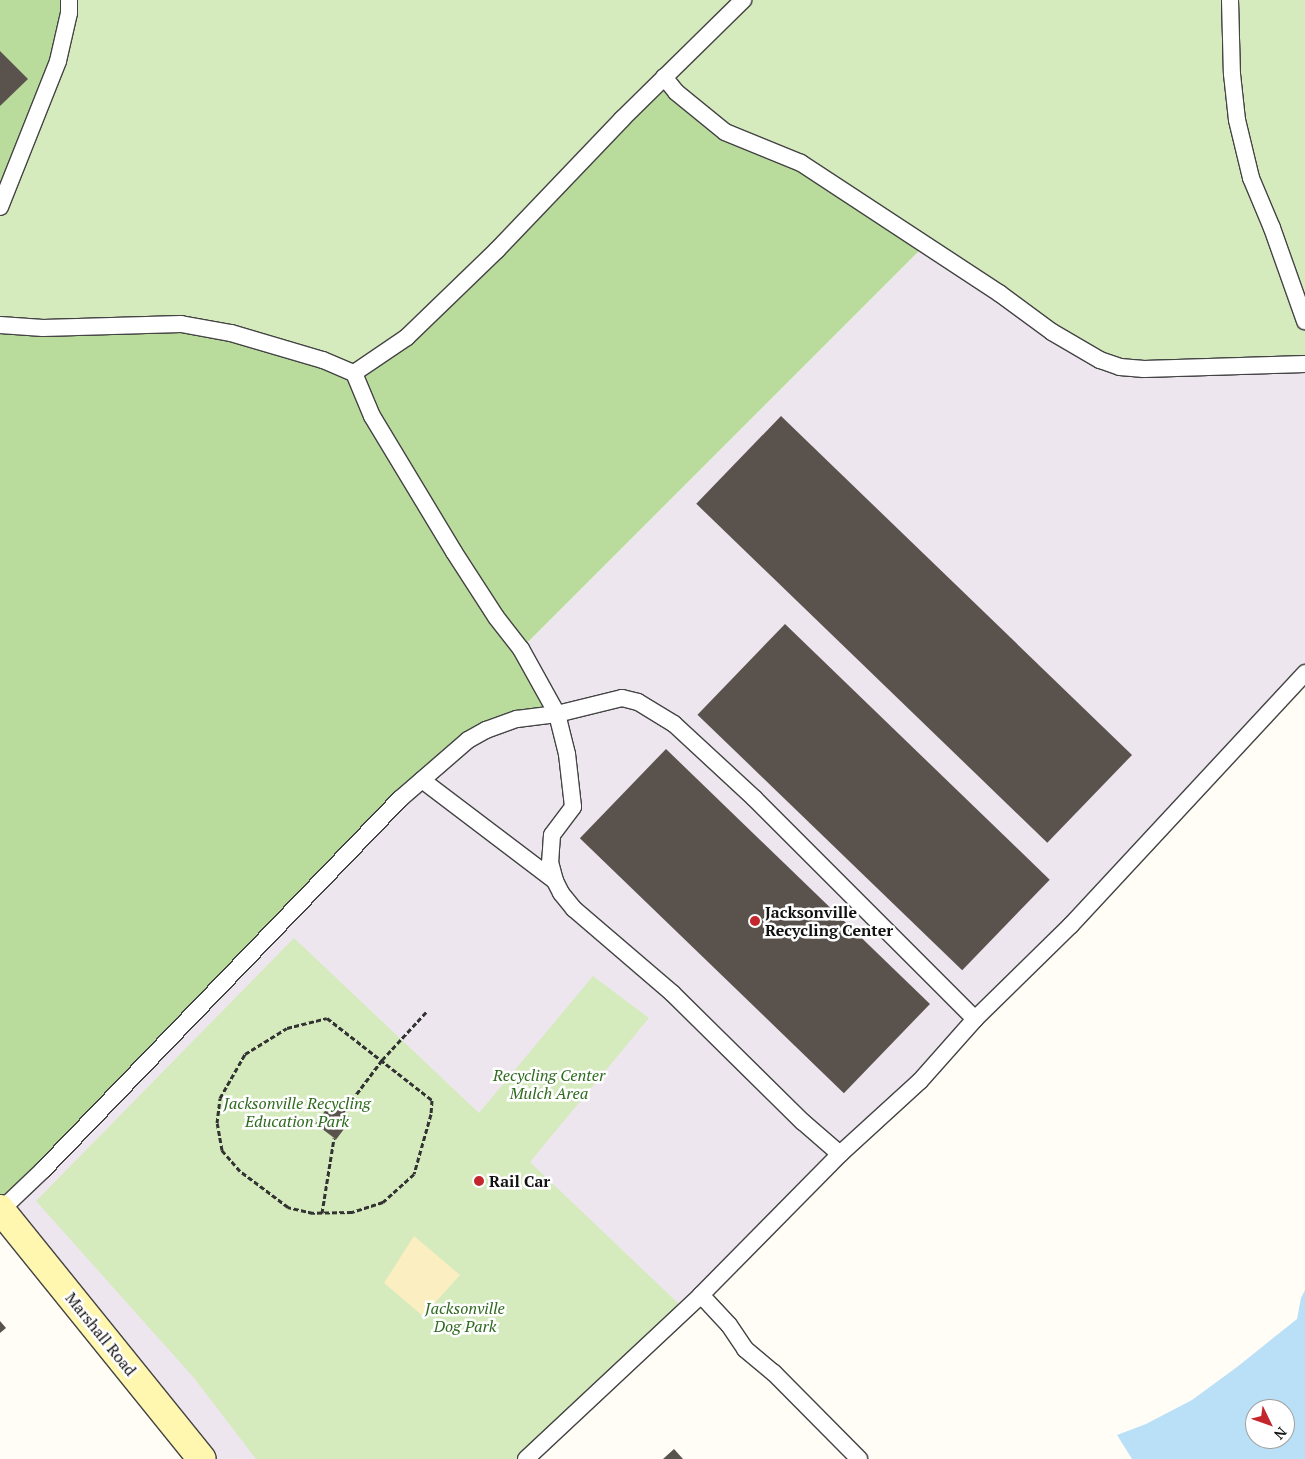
<!DOCTYPE html>
<html>
<head>
<meta charset="utf-8">
<style>
	body { margin:0 }
	#map { position:relative; width:1305px; height:1459px; overflow:hidden; background:#fffdf5; font-family:"PT Serif",serif }
	div>[style] { position:absolute }
	.industrial>* { inset:0; background:#eee6ef }
	.green>* { inset:0; background:#d5ebbd }
	.forest>* { inset:0; background:#b9dc9c }
	.sand>* { inset:0; background:#fbeec1 }
	.water>* { inset:0; background:#b9e0f7 }
	.building>* { inset:0; background:#5a524d; transform-origin:0 0 }
	.path>* { height:3px; margin-top:-1.5px; transform-origin:0; background:repeating-linear-gradient(90deg,#333 0 5px,transparent 0 7.5px) }
	.roads { filter:drop-shadow(1px 0 #444) drop-shadow(-1px 0 #444) drop-shadow(0 1px #444) drop-shadow(0 -1px #444) }
	.service>* { height:16px; margin:-8px; padding:0 8px; transform-origin:8px; border-radius:8px; background:#fff }
	.secondary>* { height:28px; margin:-14px; padding:0 14px; transform-origin:14px; border-radius:14px; background:#fff6b0 }
	.dots>* { width:14px; height:14px; translate:-50% -50%; box-sizing:border-box; border:2px solid #fff; border-radius:50% }
	span { translate:-50% -50%; white-space:nowrap; text-align:center; line-height:1.15; -webkit-text-stroke:5px #fff; paint-order:stroke }
	.poi-label { font-size:16px; color:#111; font-weight:700 }
	.left { translate:0 -50%; text-align:left }
	.park-label { font-size:16px; color:#2f6b1f; font-style:italic }
	.street-label { font-size:16px; color:#111 }
	.north { position:absolute; left:1245px; top:1399px; width:50px; height:50px; box-sizing:border-box; background:#fff; border:1px solid #a0a0a0; border-radius:50%; rotate:132deg; font-size:14px; font-weight:700; line-height:20px; text-align:center; color:#111 }
	.north::after { content:''; display:block; margin:auto; width:18px; height:22px; background:#c4262e; clip-path:polygon(50% 0,100% 100%,50% 72%,0 100%) }
</style>
</head>
<body>
<div id="map">
	<div class="industrial">
		<div style="clip-path:polygon(925px 245px,1305px 364px,1305px 673px,1071px 925px,526px 1459px,202px 1459px,1px 1210px,521px 649px)"></div>
	</div>
	<div class="green">
		<div style="clip-path:polygon(69px 0,1305px 0,1305px 364px,1120px 367px,820px 177px,497px 250px,354px 373px,0 325px,0 202px)"></div>
		<div style="clip-path:polygon(294px 938px,479px 1113px,593px 976px,649px 1018px,530px 1162px,681px 1306px,520px 1459px,256px 1459px,194px 1378px,36px 1201px)"></div>
	</div>
	<div class="forest">
		<div style="clip-path:polygon(0 0,69px 0,69px 13px,0 207px)"></div>
		<div style="clip-path:polygon(664px 77px,708px 120px,801px 163px,925px 245px,521px 649px,557px 714px,468px 740px,0 1209px,0 325px,160px 323px,354px 372px,407px 337px)"></div>
	</div>
	<div class="sand">
		<div style="clip-path:polygon(414px 1236px,460px 1275px,423px 1316px,384px 1283px)"></div>
	</div>
	<div class="water">
		<div style="clip-path:polygon(evenodd,1305px 1290px,1305px 1459px,1132px 1459px,1117px 1435px,1146px 1424px,1192px 1400px,1237px 1367px,1297px 1319px,1301px 1298px,1305px 1290px,1255px 1409px,1285px 1409px,1285px 1439px,1255px 1439px,1255px 1409px)"></div>
	</div>
	<div class="building">
		<div style="clip-path:polygon(0 51px,28px 79px,0 106px)"></div>
		<div style="left:781px;top:416px;width:488px;height:122px;rotate:44deg"></div>
		<div style="left:785px;top:624px;width:368px;height:126px;rotate:44deg"></div>
		<div style="left:666px;top:749px;width:367px;height:124px;rotate:44deg"></div>
		<div style="left:331px;top:1103px;width:26px;height:26px;rotate:37deg"></div>
		<div style="clip-path:polygon(0 1321px,6px 1328px,0 1333px)"></div>
		<div style="clip-path:polygon(674px 1449px,683px 1459px,663px 1459px)"></div>
	</div>
	<div class="path">
		<div style="left:327px;top:1018px;width:133px;rotate:38deg"></div>
		<div style="left:432px;top:1100px;width:14px;rotate:94deg"></div>
		<div style="left:431px;top:1114px;width:62px;rotate:105.8deg"></div>
		<div style="left:414px;top:1174px;width:42px;rotate:137.9deg"></div>
		<div style="left:383px;top:1202px;width:33px;rotate:162deg"></div>
		<div style="left:352px;top:1212px;width:39px;rotate:179deg"></div>
		<div style="left:313px;top:1213px;width:26px;rotate:-167deg"></div>
		<div style="left:288px;top:1207px;width:60px;rotate:-143.1deg"></div>
		<div style="left:240px;top:1171px;width:28px;rotate:-131deg"></div>
		<div style="left:222px;top:1150px;width:27px;rotate:-100deg"></div>
		<div style="left:217px;top:1123px;width:25px;rotate:-83deg"></div>
		<div style="left:220px;top:1098px;width:51px;rotate:-60.4deg"></div>
		<div style="left:245px;top:1054px;width:49px;rotate:-31.8deg"></div>
		<div style="left:287px;top:1028px;width:41px;rotate:-14deg"></div>
		<div style="left:343px;top:1112px;width:65px;rotate:-53.1deg"></div>
		<div style="left:382px;top:1060px;width:67px;rotate:-47.4deg"></div>
		<div style="left:322px;top:1213px;width:76px;rotate:-80.9deg"></div>
	</div>
	<div class="roads">
		<div class="service">
			<div style="left:1230px;top:0;width:74px;rotate:88.5deg"></div>
			<div style="left:1232px;top:74px;width:46px;rotate:83.8deg"></div>
			<div style="left:1237px;top:120px;width:60px;rotate:76.4deg"></div>
			<div style="left:1251px;top:178px;width:54px;rotate:67.2deg"></div>
			<div style="left:1272px;top:228px;width:99px;rotate:70.5deg"></div>
			<div style="left:664px;top:77px;width:19px;rotate:51deg"></div>
			<div style="left:676px;top:92px;width:63px;rotate:39.2deg"></div>
			<div style="left:725px;top:132px;width:82px;rotate:22.2deg"></div>
			<div style="left:801px;top:163px;width:237px;rotate:33.3deg"></div>
			<div style="left:999px;top:293px;width:66px;rotate:36.3deg"></div>
			<div style="left:1052px;top:332px;width:56px;rotate:30.3deg"></div>
			<div style="left:1100px;top:360px;width:21px;rotate:19deg"></div>
			<div style="left:1120px;top:367px;width:24px;rotate:5deg"></div>
			<div style="left:1144px;top:369px;width:161px;rotate:-1.8deg"></div>
			<div style="left:0;top:207px;width:157px;rotate:-68.3deg"></div>
			<div style="left:58px;top:61px;width:49px;rotate:-77.1deg"></div>
			<div style="left:69px;top:13px;width:13px;rotate:-90deg"></div>
			<div style="left:0;top:325px;width:43px;rotate:4deg"></div>
			<div style="left:43px;top:328px;width:138px;rotate:-1.7deg"></div>
			<div style="left:181px;top:324px;width:51px;rotate:10.2deg"></div>
			<div style="left:231px;top:333px;width:96px;rotate:16.4deg"></div>
			<div style="left:323px;top:360px;width:34px;rotate:23deg"></div>
			<div style="left:354px;top:373px;width:64px;rotate:-34.2deg"></div>
			<div style="left:407px;top:337px;width:125px;rotate:-44deg"></div>
			<div style="left:497px;top:250px;width:181px;rotate:-46.3deg"></div>
			<div style="left:622px;top:119px;width:170px;rotate:-44.5deg"></div>
			<div style="left:354px;top:373px;width:47px;rotate:67.3deg"></div>
			<div style="left:372px;top:416px;width:159px;rotate:58.9deg"></div>
			<div style="left:454px;top:552px;width:77px;rotate:57.1deg"></div>
			<div style="left:496px;top:617px;width:41px;rotate:52deg"></div>
			<div style="left:521px;top:649px;width:74px;rotate:61deg"></div>
			<div style="left:557px;top:714px;width:41px;rotate:76deg"></div>
			<div style="left:567px;top:754px;width:53px;rotate:83.5deg"></div>
			<div style="left:573px;top:807px;width:35px;rotate:127deg"></div>
			<div style="left:552px;top:835px;width:27px;rotate:94deg"></div>
			<div style="left:550px;top:862px;width:20px;rotate:75deg"></div>
			<div style="left:555px;top:881px;width:13px;rotate:63deg"></div>
			<div style="left:561px;top:893px;width:21px;rotate:51deg"></div>
			<div style="left:574px;top:909px;width:129px;rotate:40.6deg"></div>
			<div style="left:672px;top:993px;width:184px;rotate:44.6deg"></div>
			<div style="left:803px;top:1122px;width:49px;rotate:40.9deg"></div>
			<div style="left:422px;top:780px;width:167px;rotate:37.2deg"></div>
			<div style="left:1px;top:1210px;width:58px;rotate:-43.6deg"></div>
			<div style="left:43px;top:1170px;width:515px;rotate:-46.1deg"></div>
			<div style="left:400px;top:799px;width:90px;rotate:-40.9deg"></div>
			<div style="left:468px;top:740px;width:21px;rotate:-29deg"></div>
			<div style="left:486px;top:730px;width:33px;rotate:-20deg"></div>
			<div style="left:517px;top:719px;width:40px;rotate:-7.1deg"></div>
			<div style="left:557px;top:714px;width:67px;rotate:-13.8deg"></div>
			<div style="left:622px;top:698px;width:16px;rotate:14deg"></div>
			<div style="left:638px;top:702px;width:42px;rotate:31.4deg"></div>
			<div style="left:674px;top:724px;width:110px;rotate:42.8deg"></div>
			<div style="left:755px;top:799px;width:311px;rotate:45deg"></div>
			<div style="left:701px;top:1295px;width:41px;rotate:47deg"></div>
			<div style="left:729px;top:1325px;width:29px;rotate:56deg"></div>
			<div style="left:745px;top:1349px;width:38px;rotate:40deg"></div>
			<div style="left:774px;top:1373px;width:121px;rotate:45.3deg"></div>
			<div style="left:526px;top:1459px;width:240px;rotate:-43.1deg"></div>
			<div style="left:701px;top:1295px;width:198px;rotate:-45.4deg"></div>
			<div style="left:840px;top:1154px;width:108px;rotate:-42.4deg"></div>
			<div style="left:920px;top:1081px;width:83px;rotate:-48.4deg"></div>
			<div style="left:975px;top:1019px;width:134px;rotate:-44.4deg"></div>
			<div style="left:1071px;top:925px;width:344px;rotate:-47.1deg"></div>
		</div>
		<div class="secondary">
			<div style="left:0;top:1209px;width:321px;rotate:51.1deg"></div>
		</div>
	</div>
	<div class="dots">
		<div style="left:755px;top:921px;background:#c4262e"></div>
		<div style="left:479px;top:1181px;background:#c4262e"></div>
	</div>
	<div class="poi-label">
		<span class="left" style="left:765px;top:921px">Jacksonville<br>Recycling Center</span>
		<span class="left" style="left:489px;top:1181px">Rail Car</span>
	</div>
	<div class="park-label">
		<span style="left:549px;top:1084px">Recycling Center<br>Mulch Area</span>
		<span style="left:297px;top:1112px">Jacksonville Recycling<br>Education Park</span>
		<span style="left:465px;top:1317px">Jacksonville<br>Dog Park</span>
	</div>
	<div class="street-label">
		<span style="left:101px;top:1334px;rotate:51deg">Marshall Road</span>
	</div>
	<div class="north">N</div>
</div>
</body>
</html>
